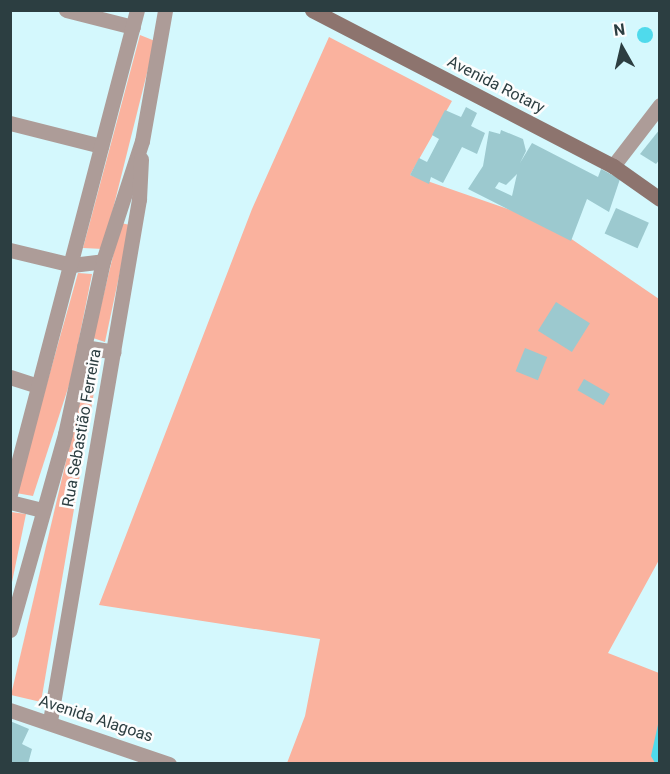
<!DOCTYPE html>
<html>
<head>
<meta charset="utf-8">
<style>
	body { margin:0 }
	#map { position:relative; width:670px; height:774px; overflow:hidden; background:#d4f8fd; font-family:Roboto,sans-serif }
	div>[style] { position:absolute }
	.green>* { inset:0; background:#fab29e }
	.water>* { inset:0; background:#4fdaec }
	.round { border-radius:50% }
	.building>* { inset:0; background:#9cc9cf; transform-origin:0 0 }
	.street>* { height:15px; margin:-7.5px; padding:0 7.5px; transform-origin:7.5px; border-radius:7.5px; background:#ad9c98 }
	.secondary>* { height:15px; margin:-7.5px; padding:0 7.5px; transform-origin:7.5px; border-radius:7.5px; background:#8d746e }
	span { translate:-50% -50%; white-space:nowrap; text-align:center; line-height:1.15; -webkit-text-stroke:5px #fdfdfd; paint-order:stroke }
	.street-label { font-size:16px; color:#2c3e41 }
	.frame { position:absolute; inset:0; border:12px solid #2c3e41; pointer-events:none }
	.north { position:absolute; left:592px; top:18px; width:60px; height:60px; -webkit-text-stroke:4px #fdfdfd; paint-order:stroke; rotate:352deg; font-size:16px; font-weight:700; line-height:24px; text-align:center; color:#2c3e41 }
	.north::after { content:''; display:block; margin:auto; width:21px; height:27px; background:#2c3e41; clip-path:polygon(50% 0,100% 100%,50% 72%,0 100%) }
</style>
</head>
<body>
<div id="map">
	<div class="green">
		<div style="clip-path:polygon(140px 35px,155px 41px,103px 249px,83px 248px)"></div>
		<div style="clip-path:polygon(329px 37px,452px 101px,410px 175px,519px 213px,570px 238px,659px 299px,659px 560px,608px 653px,659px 673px,659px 763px,287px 763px,305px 716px,320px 639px,99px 605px,252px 209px)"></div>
		<div style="clip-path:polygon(121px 223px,130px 225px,105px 342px,93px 338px)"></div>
		<div style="clip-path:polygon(78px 273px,92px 274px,71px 379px,33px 496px,16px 493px)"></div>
		<div style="clip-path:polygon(91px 355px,100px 357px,41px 702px,11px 695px)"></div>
		<div style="clip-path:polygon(11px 512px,26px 514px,11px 587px,10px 512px)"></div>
	</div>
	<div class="water">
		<div class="round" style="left:637px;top:27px;width:16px;height:16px"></div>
		<div style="clip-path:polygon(659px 720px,659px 763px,655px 763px,651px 756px)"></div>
	</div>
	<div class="building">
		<div style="clip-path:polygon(466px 107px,477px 113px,471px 126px,485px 133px,477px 154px,462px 147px,443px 183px,431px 177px,429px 184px,410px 175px,419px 158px,427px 162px,439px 139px,432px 135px,445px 110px,461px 117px)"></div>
		<div style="clip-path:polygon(660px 129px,660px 159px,656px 164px,640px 154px)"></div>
		<div style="clip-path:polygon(evenodd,501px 130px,523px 139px,526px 151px,520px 163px,532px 143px,598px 177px,601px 169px,620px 179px,609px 212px,587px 199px,571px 241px,468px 189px,483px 166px,489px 131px,500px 134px,501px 130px,517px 174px,512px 196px,495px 188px,499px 182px,506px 185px,517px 174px)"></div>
		<div style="left:616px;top:208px;width:36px;height:28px;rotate:24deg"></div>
		<div style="left:556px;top:302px;width:40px;height:34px;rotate:32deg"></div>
		<div style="left:525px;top:348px;width:24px;height:25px;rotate:22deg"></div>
		<div style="left:584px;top:379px;width:30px;height:13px;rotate:30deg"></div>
		<div style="clip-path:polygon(10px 721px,29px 729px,22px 744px,32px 749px,28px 764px,10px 764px)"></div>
	</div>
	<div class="street">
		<div style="left:66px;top:10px;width:69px;rotate:14.2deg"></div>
		<div style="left:10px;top:123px;width:94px;rotate:14.2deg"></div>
		<div style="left:613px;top:166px;width:77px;rotate:-52.4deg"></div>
		<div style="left:10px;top:250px;width:64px;rotate:13.6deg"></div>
		<div style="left:72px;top:265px;width:31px;rotate:-7deg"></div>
		<div style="left:84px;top:347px;width:30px;rotate:9deg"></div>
		<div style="left:10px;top:377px;width:29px;rotate:18deg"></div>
		<div style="left:10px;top:494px;width:500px;rotate:-75.3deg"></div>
		<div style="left:10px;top:502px;width:34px;rotate:14deg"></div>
		<div style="left:10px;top:630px;width:204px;rotate:-74.3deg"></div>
		<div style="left:65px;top:434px;width:177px;rotate:-77.6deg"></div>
		<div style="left:103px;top:261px;width:126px;rotate:-72deg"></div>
		<div style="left:142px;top:141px;width:133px;rotate:-80deg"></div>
		<div style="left:10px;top:710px;width:168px;rotate:18.8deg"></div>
		<div style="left:50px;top:721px;width:530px;rotate:-80.32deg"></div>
		<div style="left:139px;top:199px;width:40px;rotate:-87.1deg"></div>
	</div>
	<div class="secondary">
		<div style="left:312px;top:10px;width:339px;rotate:27.4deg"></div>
		<div style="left:613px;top:166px;width:57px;rotate:35.1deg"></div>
	</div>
	<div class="street-label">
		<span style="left:496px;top:85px;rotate:27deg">Avenida Rotary</span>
		<span style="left:82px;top:428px;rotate:-80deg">Rua Sebastião Ferreira</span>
		<span style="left:96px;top:719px;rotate:18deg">Avenida Alagoas</span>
	</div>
	<div class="frame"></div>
	<div class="north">N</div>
</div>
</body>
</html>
